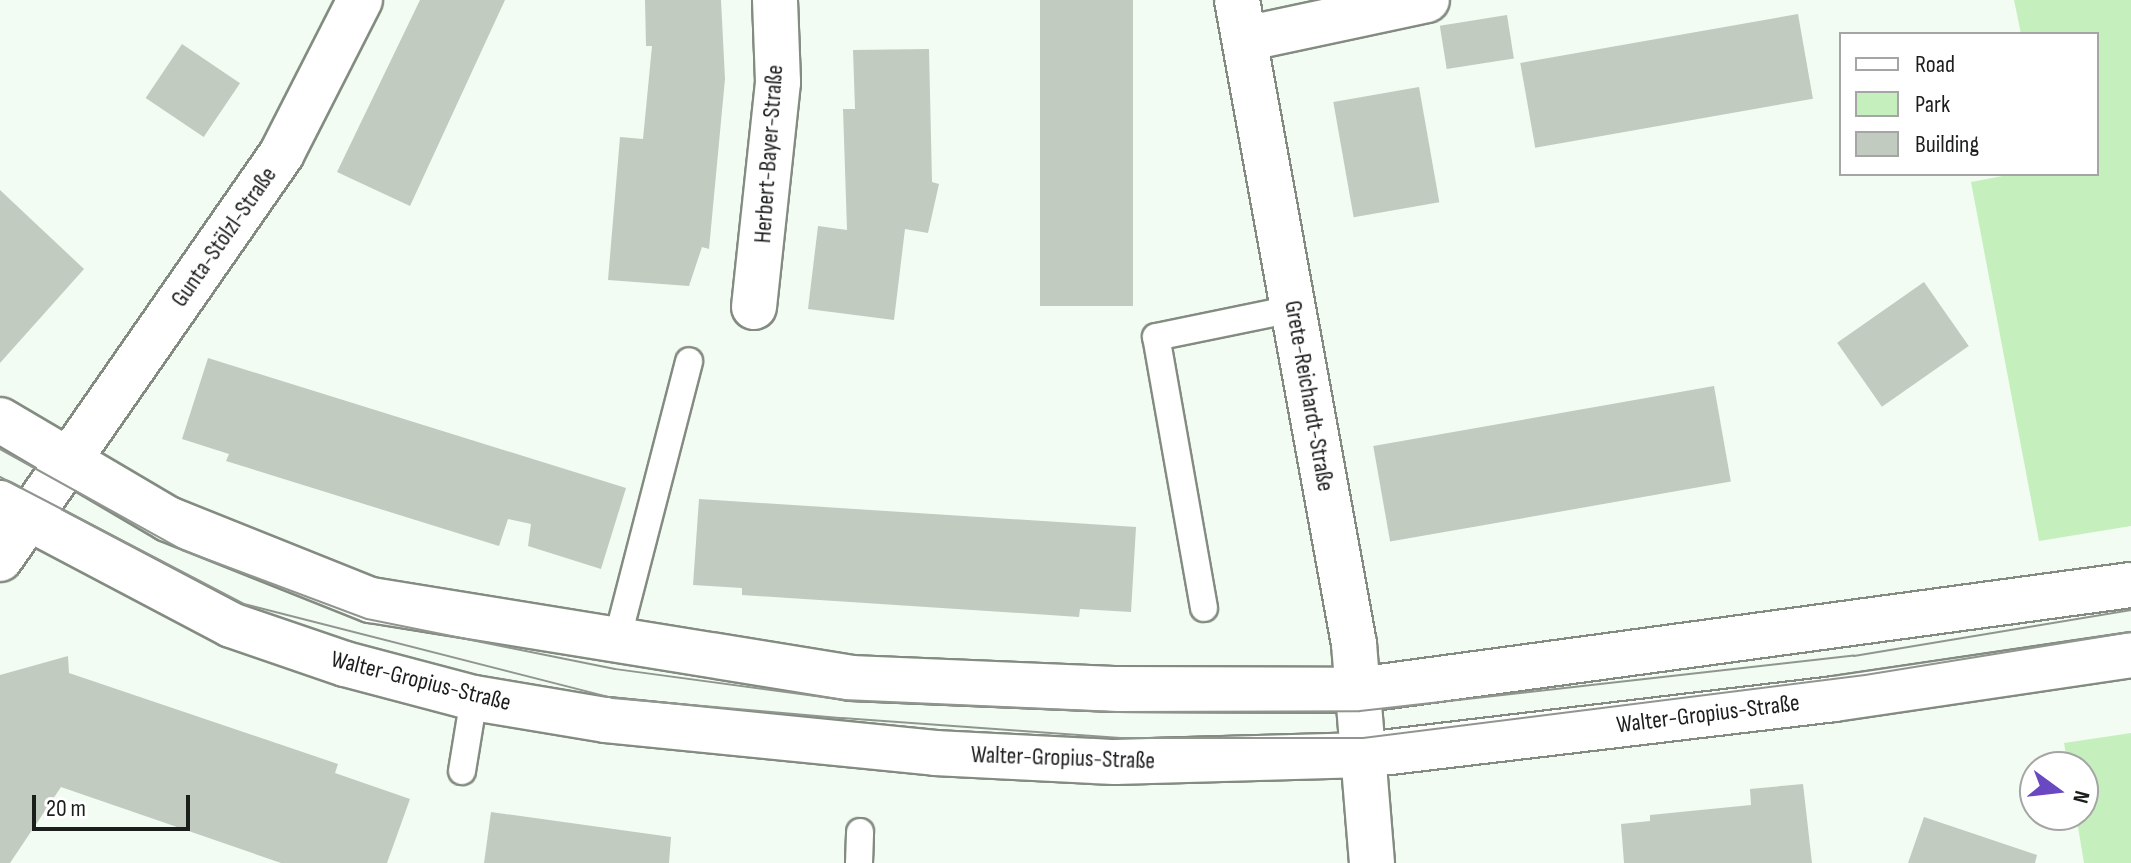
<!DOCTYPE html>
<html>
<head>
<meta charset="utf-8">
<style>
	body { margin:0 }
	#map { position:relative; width:2131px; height:863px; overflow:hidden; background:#f3fcf2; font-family:"Sofia Sans Condensed",sans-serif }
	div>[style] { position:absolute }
	.green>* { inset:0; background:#c5f0bd }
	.building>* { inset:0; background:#c2cbc0; transform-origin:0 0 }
	.roads { filter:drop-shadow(2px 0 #848c82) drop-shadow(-2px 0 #848c82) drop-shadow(0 2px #848c82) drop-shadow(0 -2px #848c82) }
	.lane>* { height:26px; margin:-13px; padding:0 13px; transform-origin:13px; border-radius:13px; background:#fff }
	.street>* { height:44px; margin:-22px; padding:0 22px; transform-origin:22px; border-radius:22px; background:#fff }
	.tram>* { height:2px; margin:-1px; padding:0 1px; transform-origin:1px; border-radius:1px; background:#90968f }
	span { translate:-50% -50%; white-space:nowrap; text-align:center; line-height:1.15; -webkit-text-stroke:7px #fff; paint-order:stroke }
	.street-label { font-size:24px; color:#1b1f1b }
	.legend { position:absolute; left:1839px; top:32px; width:260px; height:144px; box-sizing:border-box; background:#fff; border:2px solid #a4a5a4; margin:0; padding:10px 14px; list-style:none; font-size:24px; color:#1b1f1b }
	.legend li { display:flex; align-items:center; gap:16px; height:40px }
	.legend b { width:40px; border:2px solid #a4a5a4 }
	.north { position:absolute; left:2019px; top:751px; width:80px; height:80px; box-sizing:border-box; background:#fff; border:2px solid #a4a5a4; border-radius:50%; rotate:105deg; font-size:22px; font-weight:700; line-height:32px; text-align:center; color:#1b1f1b }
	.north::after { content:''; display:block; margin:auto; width:28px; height:36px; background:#6948c1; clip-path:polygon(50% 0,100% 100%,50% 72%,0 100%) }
	.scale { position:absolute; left:32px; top:795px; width:158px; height:36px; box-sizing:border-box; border:4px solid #1b1f1b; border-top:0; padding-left:10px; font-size:24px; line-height:28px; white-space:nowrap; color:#1b1f1b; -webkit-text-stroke:6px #fff; paint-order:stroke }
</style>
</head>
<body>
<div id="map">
	<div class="green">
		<div style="clip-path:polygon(2014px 0,2131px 0,2131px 526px,2039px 541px,1971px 182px,2013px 174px,2097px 174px,2097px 34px,2021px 34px)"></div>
		<div style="clip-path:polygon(2131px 733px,2131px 863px,2084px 863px,2076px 815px,2083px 815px,2083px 767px,2068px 767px,2064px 743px)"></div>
	</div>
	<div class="building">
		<div style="clip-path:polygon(420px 0,505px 0,410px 206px,337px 172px)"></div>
		<div style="clip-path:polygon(645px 0,721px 0,725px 79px,709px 249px,702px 247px,689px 286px,608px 280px,620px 137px,643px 139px,652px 46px,646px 46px)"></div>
		<div style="left:1040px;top:0;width:93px;height:306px"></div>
		<div style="left:1798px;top:14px;width:86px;height:282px;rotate:80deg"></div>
		<div style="left:1507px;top:15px;width:44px;height:68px;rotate:81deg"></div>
		<div style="left:182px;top:44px;width:70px;height:65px;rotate:34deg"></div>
		<div style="clip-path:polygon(929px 49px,932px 182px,939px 184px,928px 233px,905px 229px,894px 320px,808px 309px,818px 226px,847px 230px,843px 109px,855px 109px,853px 50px)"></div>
		<div style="left:1419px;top:87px;width:117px;height:87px;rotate:80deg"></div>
		<div style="clip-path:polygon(0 190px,84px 269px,0 363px)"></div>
		<div style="left:1924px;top:282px;width:78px;height:106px;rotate:55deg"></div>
		<div style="clip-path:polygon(208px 358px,626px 488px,601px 569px,528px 546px,531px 524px,508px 519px,499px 546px,226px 461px,229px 454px,182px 439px)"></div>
		<div style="left:1714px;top:386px;width:97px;height:346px;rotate:80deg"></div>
		<div style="clip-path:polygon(699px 499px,1136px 527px,1131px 612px,1080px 609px,1079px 617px,1003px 612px,742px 595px,742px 588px,693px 585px)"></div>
		<div style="clip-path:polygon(68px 656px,69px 673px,338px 764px,335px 773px,410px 799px,387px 863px,281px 863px,61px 787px,10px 863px,0 863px,0 675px)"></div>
		<div style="clip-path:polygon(1803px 784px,1812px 863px,1624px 863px,1621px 824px,1650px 821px,1650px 815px,1751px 805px,1750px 789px)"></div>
		<div style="clip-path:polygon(491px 812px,671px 837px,669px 863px,484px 863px)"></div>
		<div style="clip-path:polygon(1924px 817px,2037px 855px,2035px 863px,1908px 863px)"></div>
	</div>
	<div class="roads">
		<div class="lane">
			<div style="left:1204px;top:608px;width:275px;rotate:-100deg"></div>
			<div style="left:1156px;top:337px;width:140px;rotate:-11.6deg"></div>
			<div style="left:616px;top:644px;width:292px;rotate:-75.5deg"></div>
			<div style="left:462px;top:771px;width:74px;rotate:-80.7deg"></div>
			<div style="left:859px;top:863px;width:31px;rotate:-88deg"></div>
		</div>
		<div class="street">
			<div style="left:1237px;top:0;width:655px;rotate:79.7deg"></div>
			<div style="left:1354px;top:644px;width:220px;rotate:85.3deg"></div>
			<div style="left:1245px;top:39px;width:186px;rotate:-12.1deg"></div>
			<div style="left:754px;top:307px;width:226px;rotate:-83.9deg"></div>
			<div style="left:778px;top:82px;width:82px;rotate:-92.1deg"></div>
			<div style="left:0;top:420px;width:195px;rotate:30.5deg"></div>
			<div style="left:168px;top:519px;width:219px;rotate:21.8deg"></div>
			<div style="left:371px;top:600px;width:486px;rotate:9.2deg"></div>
			<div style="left:851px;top:678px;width:263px;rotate:2.4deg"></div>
			<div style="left:1114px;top:689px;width:244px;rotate:0.2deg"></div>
			<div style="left:1358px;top:690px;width:780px;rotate:-7.74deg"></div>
			<div style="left:0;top:503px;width:261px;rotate:27.8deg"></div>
			<div style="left:231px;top:625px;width:120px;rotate:18.9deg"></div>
			<div style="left:345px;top:664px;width:133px;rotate:14.8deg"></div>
			<div style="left:474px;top:698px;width:134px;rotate:9.5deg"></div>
			<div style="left:606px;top:720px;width:331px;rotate:5.7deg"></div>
			<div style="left:935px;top:753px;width:180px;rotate:2.9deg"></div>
			<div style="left:1115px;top:762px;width:250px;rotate:-1.6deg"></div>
			<div style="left:1365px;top:755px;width:472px;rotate:-6.8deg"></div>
			<div style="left:1834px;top:699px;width:300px;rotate:-8.4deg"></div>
			<div style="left:0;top:559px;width:494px;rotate:-55.2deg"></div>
			<div style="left:282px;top:153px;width:172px;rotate:-63deg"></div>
		</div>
	</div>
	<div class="tram">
		<div style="left:0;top:449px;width:208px;rotate:29deg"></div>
		<div style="left:182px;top:550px;width:197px;rotate:20.5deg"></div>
		<div style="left:367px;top:619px;width:253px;rotate:11.4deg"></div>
		<div style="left:615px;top:669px;width:231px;rotate:7.7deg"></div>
		<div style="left:844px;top:700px;width:274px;rotate:2.5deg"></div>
		<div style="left:1118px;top:712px;width:242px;rotate:-0.2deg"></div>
		<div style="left:1360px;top:711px;width:497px;rotate:-6.4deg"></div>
		<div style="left:1854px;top:656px;width:281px;rotate:-9.4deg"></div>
		<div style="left:0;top:477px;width:275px;rotate:27.5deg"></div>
		<div style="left:244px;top:604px;width:380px;rotate:14.3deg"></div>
		<div style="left:612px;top:698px;width:231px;rotate:5deg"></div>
		<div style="left:842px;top:718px;width:279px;rotate:4.1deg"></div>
		<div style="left:1120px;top:738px;width:243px"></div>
		<div style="left:1363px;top:738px;width:506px;rotate:-7.15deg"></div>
		<div style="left:1865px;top:675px;width:269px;rotate:-9.2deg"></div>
	</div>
	<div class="street-label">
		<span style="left:769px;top:154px;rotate:-86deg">Herbert-Bayer-Straße</span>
		<span style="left:224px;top:237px;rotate:-55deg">Gunta-Stölzl-Straße</span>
		<span style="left:1309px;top:396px;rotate:80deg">Grete-Reichardt-Straße</span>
		<span style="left:421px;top:681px;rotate:14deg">Walter-Gropius-Straße</span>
		<span style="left:1708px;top:714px;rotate:-7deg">Walter-Gropius-Straße</span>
		<span style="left:1063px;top:758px;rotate:2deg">Walter-Gropius-Straße</span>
	</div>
	<ul class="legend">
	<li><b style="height:10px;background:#fff"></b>Road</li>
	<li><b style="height:22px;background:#c5f0bd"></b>Park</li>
	<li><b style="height:22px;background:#c2cbc0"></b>Building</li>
	</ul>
	<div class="north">N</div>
	<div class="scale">20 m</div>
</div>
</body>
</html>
